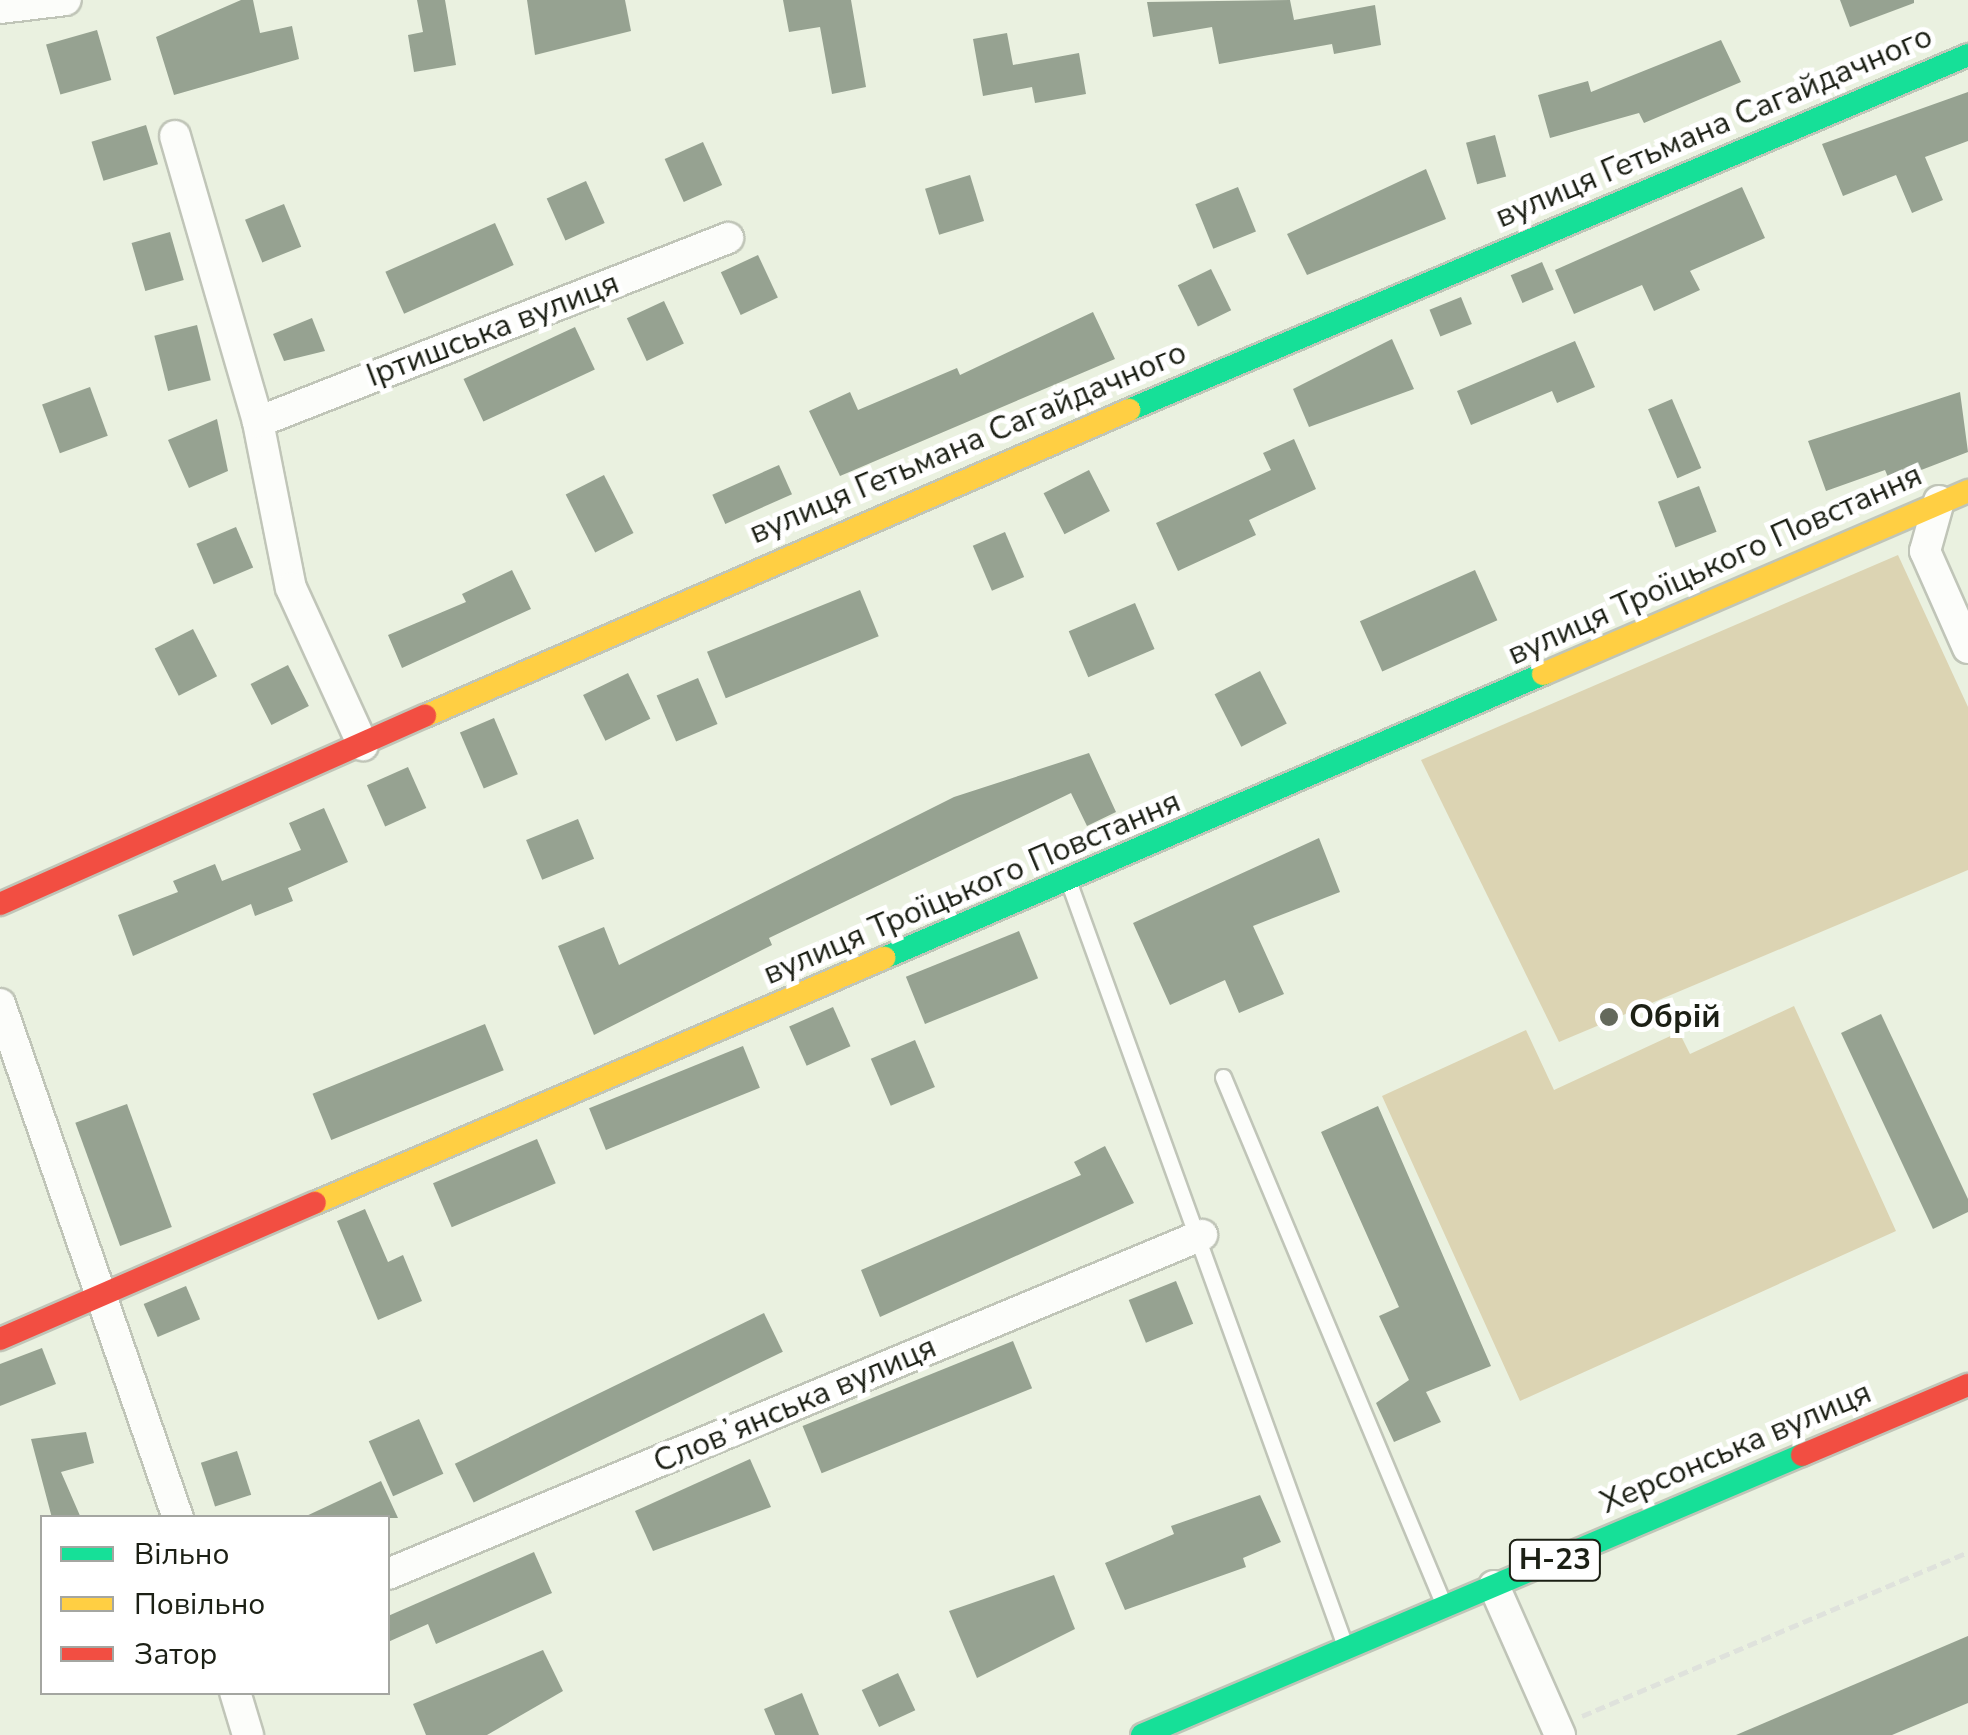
<!DOCTYPE html>
<meta charset="utf-8">
<style>
body{margin:0}
#map{position:relative;width:1968px;height:1735px;overflow:hidden;background:#eaf1e0;font-family:"Nunito Sans",sans-serif}
div>[style]{position:absolute}
[style*='--x']{left:calc(var(--x)*1px);top:calc(var(--y)*1px);width:calc(var(--w)*1px);rotate:calc(var(--a)*1deg)}
.green>*{inset:0;background:#dcd4b3}
.building>*{inset:0;background:#96a291;transform-origin:0 0}
.path>*{height:5px;margin-top:-2.5px;transform-origin:0;background:repeating-linear-gradient(90deg,#dfe2dc 0 10px,transparent 0 15px)}
.roads{filter:drop-shadow(2px 0 #c0c5b8) drop-shadow(-2px 0 #c0c5b8) drop-shadow(0 2px #c0c5b8) drop-shadow(0 -2px #c0c5b8)}
.lane>*{height:15px;margin:-7.5px;padding:0 7.5px;transform-origin:7.5px;border-radius:7.5px;background:#fcfdfa}
.street>*{height:30px;margin:-15px;padding:0 15px;transform-origin:15px;border-radius:15px;background:#fcfdfa}
.fast>*{height:22px;margin:-11px;padding:0 11px;transform-origin:11px;border-radius:11px;background:#16e098}
.slow>*{height:22px;margin:-11px;padding:0 11px;transform-origin:11px;border-radius:11px;background:#ffcf43}
.jam>*{height:22px;margin:-11px;padding:0 11px;transform-origin:11px;border-radius:11px;background:#f24e42}
.dots>*{width:28px;height:28px;translate:-50% -50%;box-sizing:border-box;border:5px solid #fff;border-radius:50%}
span{translate:-50% -50%;white-space:nowrap;text-align:center;line-height:1.15;-webkit-text-stroke:10px #fff;paint-order:stroke}
.shield-label span{padding:2px 8px;background:#fff;border:2px solid;border-radius:8px;-webkit-text-stroke-width:0}
.shield-label{font-size:30px;color:#1c2015;font-weight:700}
.street-label{font-size:32px;color:#1c2015}
.poi-label{font-size:32px;color:#1c2015;font-weight:700}
.left{translate:0 -50%;text-align:left}
.legend{position:absolute;left:40px;top:1515px;width:350px;height:180px;box-sizing:border-box;background:#fff;border:2px solid #a4a6a1;margin:0;padding:12px 18px;list-style:none;font-size:30px;color:#1c2015}
.legend li{display:flex;align-items:center;gap:20px;height:50px}
.legend b{width:50px;border:2px solid #a4a6a1}
</style>
<div id="map">
<div class="green">
<i style="clip-path:polygon(1898px 555px,1968px 707px,1968px 870px,1559px 1042px,1421px 760px)"></i>
<i style="clip-path:polygon(1794px 1006px,1896px 1231px,1520px 1401px,1382px 1096px,1526px 1030px,1554px 1090px,1679px 1032px,1690px 1054px)"></i>
</div>
<div class="building">
<i style="clip-path:polygon(241px 0,253px 0,260px 33px,292px 26px,299px 59px,174px 95px,156px 37px)"></i>
<i style="clip-path:polygon(417px 0,445px 0,456px 65px,414px 72px,408px 35px,423px 32px)"></i>
<i style="clip-path:polygon(527px 0,625px 0,631px 31px,535px 55px)"></i>
<i style="clip-path:polygon(783px 0,851px 0,866px 87px,832px 94px,820px 27px,789px 32px)"></i>
<i style="clip-path:polygon(1290px 0,1294px 20px,1375px 5px,1381px 45px,1334px 54px,1332px 44px,1219px 64px,1212px 27px,1153px 37px,1147px 2px)"></i>
<i style="clip-path:polygon(1840px 0,1914px 0,1914px 3px,1850px 27px)"></i>
<i style="left:97px;top:30px;width:52px;height:53px;rotate:74deg"></i>
<i style="clip-path:polygon(1007px 33px,1013px 65px,1079px 53px,1086px 94px,1035px 103px,1032px 87px,983px 96px,973px 39px)"></i>
<i style="clip-path:polygon(1721px 40px,1741px 82px,1644px 123px,1639px 113px,1550px 138px,1538px 95px,1588px 81px,1591px 92px)"></i>
<i style="clip-path:polygon(1968px 92px,1968px 141px,1925px 157px,1943px 200px,1912px 213px,1896px 175px,1843px 196px,1822px 144px)"></i>
<i style="left:146px;top:125px;width:41px;height:57px;rotate:73deg"></i>
<i style="left:1495px;top:135px;width:43px;height:30px;rotate:75deg"></i>
<i style="left:703px;top:142px;width:47px;height:42px;rotate:66deg"></i>
<i style="clip-path:polygon(1426px 169px,1446px 219px,1307px 275px,1287px 234px)"></i>
<i style="left:970px;top:175px;width:48px;height:47px;rotate:73deg"></i>
<i style="left:586px;top:181px;width:46px;height:43px;rotate:66deg"></i>
<i style="left:1238px;top:187px;width:48px;height:46px;rotate:68deg"></i>
<i style="clip-path:polygon(1742px 187px,1765px 238px,1690px 271px,1700px 290px,1654px 311px,1642px 285px,1574px 314px,1555px 270px)"></i>
<i style="left:284px;top:204px;width:46px;height:42px;rotate:68deg"></i>
<i style="left:495px;top:223px;width:46px;height:120px;rotate:66deg"></i>
<i style="left:170px;top:232px;width:50px;height:40px;rotate:74deg"></i>
<i style="left:758px;top:255px;width:47px;height:41px;rotate:65deg"></i>
<i style="left:1542px;top:262px;width:30px;height:34px;rotate:67deg"></i>
<i style="left:1211px;top:269px;width:46px;height:37px;rotate:64deg"></i>
<i style="left:1461px;top:297px;width:29px;height:34px;rotate:68deg"></i>
<i style="left:664px;top:301px;width:47px;height:41px;rotate:65deg"></i>
<i style="clip-path:polygon(1093px 312px,1115px 359px,840px 476px,809px 411px,850px 392px,858px 410px,957px 368px,960px 375px)"></i>
<i style="clip-path:polygon(312px 318px,325px 351px,284px 361px,273px 334px)"></i>
<i style="left:197px;top:325px;width:57px;height:44px;rotate:76deg"></i>
<i style="left:575px;top:327px;width:47px;height:123px;rotate:65deg"></i>
<i style="clip-path:polygon(1392px 339px,1414px 389px,1309px 427px,1293px 389px)"></i>
<i style="clip-path:polygon(1575px 341px,1595px 387px,1557px 403px,1552px 391px,1471px 425px,1457px 391px)"></i>
<i style="left:90px;top:387px;width:52px;height:51px;rotate:70deg"></i>
<i style="clip-path:polygon(1960px 392px,1968px 452px,1890px 482px,1885px 470px,1826px 491px,1808px 441px)"></i>
<i style="left:1672px;top:399px;width:75px;height:26px;rotate:67deg"></i>
<i style="clip-path:polygon(217px 419px,228px 471px,189px 488px,168px 440px)"></i>
<i style="clip-path:polygon(1294px 439px,1316px 489px,1249px 520px,1256px 535px,1178px 571px,1156px 523px,1271px 470px,1263px 453px)"></i>
<i style="left:779px;top:465px;width:32px;height:73px;rotate:66deg"></i>
<i style="left:1089px;top:470px;width:46px;height:51px;rotate:63deg"></i>
<i style="left:604px;top:475px;width:65px;height:43px;rotate:63deg"></i>
<i style="left:1699px;top:486px;width:49px;height:44px;rotate:69deg"></i>
<i style="left:236px;top:527px;width:44px;height:43px;rotate:67deg"></i>
<i style="left:1005px;top:532px;width:49px;height:35px;rotate:67deg"></i>
<i style="clip-path:polygon(512px 570px,531px 609px,402px 668px,388px 635px,466px 602px,462px 594px)"></i>
<i style="left:1475px;top:570px;width:55px;height:126px;rotate:66deg"></i>
<i style="left:860px;top:590px;width:50px;height:165px;rotate:68deg"></i>
<i style="left:1135px;top:603px;width:50px;height:72px;rotate:67deg"></i>
<i style="left:193px;top:629px;width:53px;height:43px;rotate:63deg"></i>
<i style="left:288px;top:665px;width:46px;height:42px;rotate:63deg"></i>
<i style="left:1260px;top:671px;width:59px;height:51px;rotate:63deg"></i>
<i style="left:628px;top:673px;width:51px;height:50px;rotate:64deg"></i>
<i style="left:698px;top:678px;width:50px;height:45px;rotate:67deg"></i>
<i style="left:494px;top:718px;width:61px;height:37px;rotate:67deg"></i>
<i style="clip-path:polygon(1089px 753px,1116px 812px,1087px 826px,1071px 793px,769px 938px,772px 945px,594px 1035px,558px 946px,604px 927px,619px 965px,954px 797px)"></i>
<i style="left:408px;top:767px;width:45px;height:45px;rotate:66deg"></i>
<i style="clip-path:polygon(324px 808px,348px 862px,288px 888px,293px 901px,255px 916px,251px 904px,133px 956px,118px 915px,178px 892px,173px 881px,215px 864px,222px 881px,301px 850px,289px 823px)"></i>
<i style="left:578px;top:819px;width:43px;height:56px;rotate:68deg"></i>
<i style="clip-path:polygon(1319px 838px,1340px 892px,1253px 926px,1284px 994px,1239px 1013px,1225px 980px,1170px 1005px,1133px 923px)"></i>
<i style="left:1019px;top:931px;width:51px;height:122px;rotate:68deg"></i>
<i style="left:833px;top:1007px;width:43px;height:48px;rotate:66deg"></i>
<i style="clip-path:polygon(1881px 1014px,1968px 1199px,1968px 1212px,1933px 1229px,1841px 1033px)"></i>
<i style="left:485px;top:1024px;width:50px;height:186px;rotate:68deg"></i>
<i style="left:915px;top:1040px;width:51px;height:48px;rotate:67deg"></i>
<i style="left:743px;top:1046px;width:45px;height:166px;rotate:68deg"></i>
<i style="left:127px;top:1104px;width:131px;height:55px;rotate:70deg"></i>
<i style="clip-path:polygon(1378px 1106px,1491px 1366px,1426px 1392px,1441px 1422px,1394px 1442px,1376px 1403px,1409px 1380px,1379px 1316px,1399px 1307px,1321px 1132px)"></i>
<i style="left:537px;top:1139px;width:48px;height:113px;rotate:67deg"></i>
<i style="clip-path:polygon(1105px 1146px,1134px 1203px,880px 1317px,861px 1270px,1081px 1175px,1074px 1162px)"></i>
<i style="clip-path:polygon(365px 1209px,388px 1262px,403px 1255px,422px 1301px,378px 1320px,337px 1221px)"></i>
<i style="left:1176px;top:1281px;width:46px;height:51px;rotate:68deg"></i>
<i style="left:186px;top:1286px;width:36px;height:46px;rotate:67deg"></i>
<i style="left:764px;top:1313px;width:43px;height:344px;rotate:64deg"></i>
<i style="left:1013px;top:1341px;width:51px;height:227px;rotate:68deg"></i>
<i style="clip-path:polygon(42px 1348px,56px 1384px,0 1406px,0 1364px)"></i>
<i style="left:419px;top:1419px;width:60px;height:55px;rotate:66deg"></i>
<i style="clip-path:polygon(86px 1432px,94px 1463px,61px 1472px,81px 1518px,52px 1518px,31px 1439px)"></i>
<i style="left:237px;top:1451px;width:46px;height:38px;rotate:72deg"></i>
<i style="clip-path:polygon(750px 1459px,771px 1507px,653px 1551px,635px 1511px)"></i>
<i style="clip-path:polygon(381px 1481px,398px 1518px,302px 1518px)"></i>
<i style="clip-path:polygon(1260px 1495px,1281px 1542px,1243px 1558px,1246px 1567px,1125px 1610px,1105px 1563px,1174px 1534px,1171px 1526px)"></i>
<i style="clip-path:polygon(534px 1552px,552px 1593px,436px 1644px,428px 1624px,388px 1642px,388px 1616px)"></i>
<i style="clip-path:polygon(1054px 1575px,1075px 1629px,977px 1678px,949px 1611px)"></i>
<i style="clip-path:polygon(1968px 1636px,1968px 1703px,1892px 1735px,1736px 1735px)"></i>
<i style="clip-path:polygon(543px 1650px,563px 1691px,487px 1735px,426px 1735px,413px 1704px)"></i>
<i style="left:898px;top:1673px;width:41px;height:40px;rotate:65deg"></i>
<i style="clip-path:polygon(802px 1693px,819px 1735px,775px 1735px,764px 1709px)"></i>
</div>
<div class="path">
<i style="--x:1582;--y:1716;--w:419;--a:-23"></i>
</div>
<div class="roads">
<div class="lane">
<i style="--x:1069;--y:883;--w:811;--a:70.11"></i>
<i style="--x:1223;--y:1077;--w:570;--a:67.3"></i>
</div>
<div class="street">
<i style="--x:0;--y:8;--w:66;--a:-6.9"></i>
<i style="--x:175;--y:136;--w:298;--a:73.8"></i>
<i style="--x:258;--y:422;--w:169;--a:78.8"></i>
<i style="--x:291;--y:588;--w:173;--a:65.4"></i>
<i style="--x:258;--y:422;--w:505;--a:-21.38"></i>
<i style="--x:1939;--y:501;--w:52;--a:105.6"></i>
<i style="--x:1925;--y:551;--w:106;--a:66.1"></i>
<i style="--x:0;--y:1004;--w:544;--a:70.9"></i>
<i style="--x:388;--y:1574;--w:882;--a:-22.61"></i>
<i style="--x:1494;--y:1586;--w:163;--a:66.1"></i>
<i style="--x:235;--y:1692;--w:45;--a:73.2"></i>
</div>
<div class="fast">
<i style="--x:1129;--y:410;--w:911;--a:-22.93"></i>
<i style="--x:884;--y:958;--w:718;--a:-23.31"></i>
<i style="--x:1142;--y:1735;--w:717;--a:-22.99"></i>
</div>
<div class="slow">
<i style="--x:1543;--y:674;--w:463;--a:-23.3"></i>
<i style="--x:425;--y:716;--w:768;--a:-23.49"></i>
<i style="--x:315;--y:1203;--w:620;--a:-23.3"></i>
</div>
<div class="jam">
<i style="--x:0;--y:904;--w:465;--a:-23.9"></i>
<i style="--x:0;--y:1339;--w:343;--a:-23.4"></i>
<i style="--x:1802;--y:1455;--w:180;--a:-22.9"></i>
</div>
</div>
<div class="dots">
<i style="left:1609px;top:1017px;background:#64695c"></i>
</div>
<div class="shield-label">
<span style="left:1555px;top:1560px">Н-23</span>
</div>
<div class="street-label">
<span style="left:1714px;top:127px;rotate:-23deg">вулиця Гетьмана Сагайдачного</span>
<span style="left:493px;top:330px;rotate:-21deg">Іртишська вулиця</span>
<span style="left:968px;top:443px;rotate:-23deg">вулиця Гетьмана Сагайдачного</span>
<span style="left:1715px;top:565px;rotate:-24deg">вулиця Троїцького Повстання</span>
<span style="left:972px;top:888px;rotate:-23deg">вулиця Троїцького Повстання</span>
<span style="left:795px;top:1405px;rotate:-23deg">Словʼянська вулиця</span>
<span style="left:1736px;top:1448px;rotate:-23deg">Херсонська вулиця</span>
</div>
<div class="poi-label">
<span class="left" style="left:1629px;top:1017px">Обрій</span>
</div>
<ul class="legend">
<li><b style="height:12px;background:#16e098"></b>Вільно</li>
<li><b style="height:12px;background:#ffcf43"></b>Повільно</li>
<li><b style="height:12px;background:#f24e42"></b>Затор</li>
</ul>
</div>
